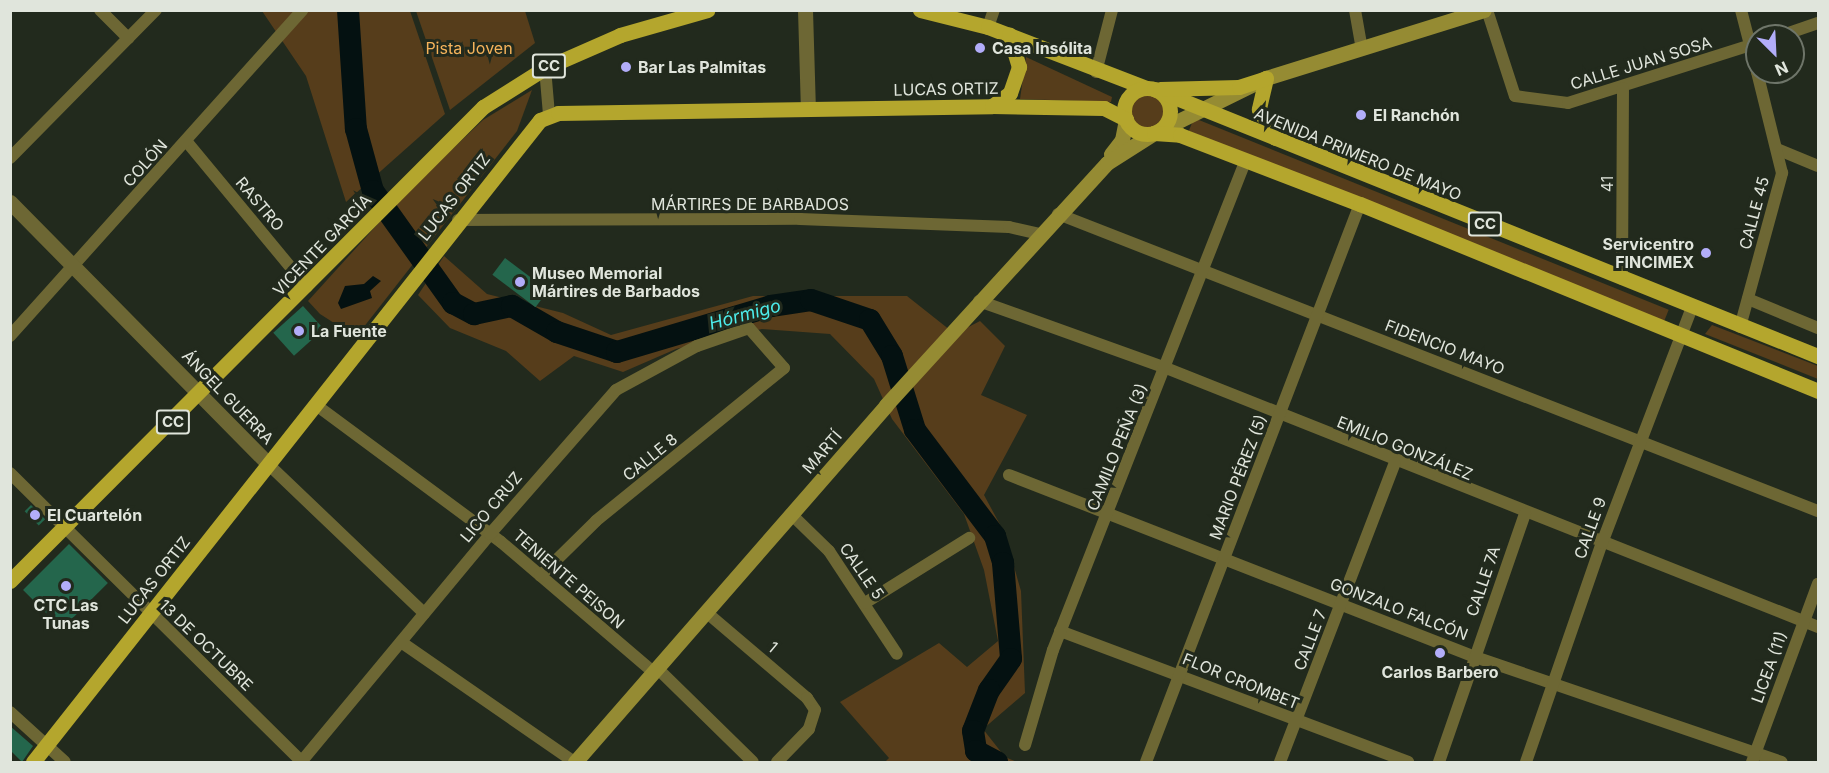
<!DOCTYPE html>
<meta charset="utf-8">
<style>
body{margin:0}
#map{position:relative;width:1829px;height:773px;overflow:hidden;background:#222a1d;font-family:Inter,sans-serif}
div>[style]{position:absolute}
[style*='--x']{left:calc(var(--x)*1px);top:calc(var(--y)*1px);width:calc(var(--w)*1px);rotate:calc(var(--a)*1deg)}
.green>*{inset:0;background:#563d1b;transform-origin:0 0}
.round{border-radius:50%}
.water>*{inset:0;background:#041111}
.river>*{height:22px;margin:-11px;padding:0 11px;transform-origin:11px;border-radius:11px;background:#041111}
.building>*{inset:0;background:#24664c;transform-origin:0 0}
.minor>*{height:12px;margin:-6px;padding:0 6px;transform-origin:6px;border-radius:6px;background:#6d6734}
.tertiary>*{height:15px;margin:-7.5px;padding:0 7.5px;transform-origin:7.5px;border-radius:7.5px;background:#6d6734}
.secondary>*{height:15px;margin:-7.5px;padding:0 7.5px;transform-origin:7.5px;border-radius:7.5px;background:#958b33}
.primary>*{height:15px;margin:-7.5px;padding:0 7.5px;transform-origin:7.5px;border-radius:7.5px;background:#b4a62d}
.primary>.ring{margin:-7.5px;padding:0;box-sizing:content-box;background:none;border:15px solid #b4a62d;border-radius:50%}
.dots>*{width:16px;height:16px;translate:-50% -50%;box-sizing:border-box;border:3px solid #222a1d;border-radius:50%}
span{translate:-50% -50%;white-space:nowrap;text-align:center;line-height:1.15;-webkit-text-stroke:6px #222a1d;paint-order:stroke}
.shield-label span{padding:2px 4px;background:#222a1d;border:2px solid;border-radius:4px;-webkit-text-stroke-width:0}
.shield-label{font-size:15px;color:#e0e5dc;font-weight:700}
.park-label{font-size:16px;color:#f5b35b}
.poi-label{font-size:16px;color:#e0e5dc;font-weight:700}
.left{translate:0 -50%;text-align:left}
.right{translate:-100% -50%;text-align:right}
.street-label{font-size:16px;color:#e0e5dc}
.water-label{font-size:18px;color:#4ceceb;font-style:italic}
.frame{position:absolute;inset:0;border:12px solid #e0e5dc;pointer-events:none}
.north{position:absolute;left:1745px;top:24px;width:60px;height:60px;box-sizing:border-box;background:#222a1d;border:2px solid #6e7569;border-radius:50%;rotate:156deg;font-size:16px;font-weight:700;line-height:24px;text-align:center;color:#e0e5dc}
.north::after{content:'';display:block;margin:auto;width:21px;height:27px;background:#b2adf9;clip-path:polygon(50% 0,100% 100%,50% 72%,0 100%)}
</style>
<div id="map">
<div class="green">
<i style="clip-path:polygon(262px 11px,410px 11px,445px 114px,346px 202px,306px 76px)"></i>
<i style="clip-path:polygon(416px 11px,525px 11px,535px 43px,450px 110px)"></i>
<i style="clip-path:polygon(1026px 57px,1112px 97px,1111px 102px,1020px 99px)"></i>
<i style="clip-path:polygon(532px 90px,517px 131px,356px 337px,320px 314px,308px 301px,405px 194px,483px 120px)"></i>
<i class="round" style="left:1129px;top:91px;width:38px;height:38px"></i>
<i style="left:1194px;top:118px;width:512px;height:14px;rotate:22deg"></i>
<i style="clip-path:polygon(444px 256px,487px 294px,563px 313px,611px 335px,753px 296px,907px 296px,955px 334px,980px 321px,1005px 346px,981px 395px,1027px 415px,984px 495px,1004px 532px,1021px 591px,1025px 693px,983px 729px,1005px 757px,1017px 762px,885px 762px,889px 758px,840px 702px,939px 643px,967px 667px,998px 641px,984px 570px,964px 514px,892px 419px,874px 379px,830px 334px,762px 329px,676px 349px,623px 372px,574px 356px,540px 381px,506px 351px,450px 328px,418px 295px)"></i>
<i style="clip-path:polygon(1712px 325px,1818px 366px,1818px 379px,1705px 334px)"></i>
</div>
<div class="water">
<i style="clip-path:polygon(373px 276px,381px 281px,370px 291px,372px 298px,341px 309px,338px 303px,345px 286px,364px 284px)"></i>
</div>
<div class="river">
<i style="--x:348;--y:10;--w:119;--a:86.2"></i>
<i style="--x:356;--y:129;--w:64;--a:74.7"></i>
<i style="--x:373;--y:191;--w:138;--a:54.5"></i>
<i style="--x:453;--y:303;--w:24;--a:28"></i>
<i style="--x:474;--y:314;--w:39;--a:-12"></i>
<i style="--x:512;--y:306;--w:52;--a:30"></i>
<i style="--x:557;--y:332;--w:63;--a:18.4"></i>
<i style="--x:617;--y:352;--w:161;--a:-16.6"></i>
<i style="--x:771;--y:306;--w:40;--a:-8.5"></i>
<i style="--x:811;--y:300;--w:62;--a:18.7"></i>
<i style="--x:870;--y:320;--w:42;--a:58.6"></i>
<i style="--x:892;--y:356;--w:77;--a:72.7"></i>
<i style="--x:915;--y:430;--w:133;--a:53"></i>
<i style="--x:995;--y:536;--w:28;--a:73"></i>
<i style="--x:1003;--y:563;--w:96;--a:85.2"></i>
<i style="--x:1011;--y:659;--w:38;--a:125"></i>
<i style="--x:989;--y:690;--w:44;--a:111.3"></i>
<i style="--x:973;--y:731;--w:20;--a:81"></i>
<i style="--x:976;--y:751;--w:24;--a:28"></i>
</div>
<div class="building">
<i style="left:505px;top:258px;width:54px;height:21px;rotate:37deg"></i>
<i style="left:303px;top:306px;width:31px;height:40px;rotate:48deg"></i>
<i style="left:31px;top:505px;width:20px;height:9px;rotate:45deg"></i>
<i style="left:69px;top:544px;width:55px;height:65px;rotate:45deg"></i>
<i style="clip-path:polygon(10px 726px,33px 746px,22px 762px,10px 750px)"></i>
</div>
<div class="minor">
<i style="--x:100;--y:10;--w:40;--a:45"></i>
<i style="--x:1355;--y:10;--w:39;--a:80"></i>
<i style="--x:1487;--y:10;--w:90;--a:72"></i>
<i style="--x:1515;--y:96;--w:53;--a:7.5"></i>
<i style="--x:1568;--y:103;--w:198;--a:-17.6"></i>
<i style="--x:1741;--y:10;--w:64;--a:75.5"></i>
<i style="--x:988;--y:27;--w:18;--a:-71"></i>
<i style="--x:1780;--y:36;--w:40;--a:-18.9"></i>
<i style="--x:545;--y:68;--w:47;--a:85.1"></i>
<i style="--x:1096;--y:72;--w:64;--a:-75.5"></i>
<i style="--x:187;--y:142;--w:188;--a:50.4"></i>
<i style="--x:1777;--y:149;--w:44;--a:22.5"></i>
<i style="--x:10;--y:158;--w:208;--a:-45.4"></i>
<i style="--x:1058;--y:214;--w:816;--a:21.35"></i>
<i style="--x:458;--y:220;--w:342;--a:-0.2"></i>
<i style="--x:800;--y:219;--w:209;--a:2.2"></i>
<i style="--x:1009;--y:227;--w:32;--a:13"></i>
<i style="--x:1622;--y:279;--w:191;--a:-89.7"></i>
<i style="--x:1748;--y:299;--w:76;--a:22.5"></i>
<i style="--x:979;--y:301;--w:199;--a:19.7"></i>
<i style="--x:1166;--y:368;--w:702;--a:21.66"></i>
<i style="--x:1740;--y:327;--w:160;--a:-74.7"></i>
<i style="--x:1782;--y:173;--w:104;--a:-103.9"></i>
<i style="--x:10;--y:336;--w:438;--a:-48.1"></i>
<i style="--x:316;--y:405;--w:230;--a:36.5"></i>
<i style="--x:501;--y:542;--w:200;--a:40.5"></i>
<i style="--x:268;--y:464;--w:216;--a:43.7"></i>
<i style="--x:10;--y:473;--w:411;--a:44.7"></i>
<i style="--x:1009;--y:475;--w:500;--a:21.33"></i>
<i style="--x:1475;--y:657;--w:324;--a:18.9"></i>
<i style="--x:791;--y:514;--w:53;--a:44.2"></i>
<i style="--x:829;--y:551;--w:123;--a:56.6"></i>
<i style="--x:865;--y:603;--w:123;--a:-32"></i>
<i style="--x:706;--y:612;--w:133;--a:40.4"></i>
<i style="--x:807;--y:698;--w:14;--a:56"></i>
<i style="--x:815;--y:710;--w:20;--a:108"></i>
<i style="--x:809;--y:729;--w:46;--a:134.1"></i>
<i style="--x:1060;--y:631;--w:372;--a:20.6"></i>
<i style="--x:401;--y:642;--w:211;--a:34.7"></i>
<i style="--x:657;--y:668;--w:134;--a:44.4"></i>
<i style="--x:10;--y:712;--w:74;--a:42.3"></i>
<i style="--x:1025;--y:745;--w:99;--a:-73.6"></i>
<i style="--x:1053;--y:650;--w:524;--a:-68.52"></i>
<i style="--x:301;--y:762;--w:296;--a:-50.3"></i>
<i style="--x:490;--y:534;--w:191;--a:-48.8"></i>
<i style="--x:616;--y:390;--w:92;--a:-28.5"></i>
<i style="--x:697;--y:346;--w:55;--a:-19.1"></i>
<i style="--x:749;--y:328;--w:53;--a:48.8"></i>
<i style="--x:784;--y:368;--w:242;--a:140.9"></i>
<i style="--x:596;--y:521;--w:78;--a:135.5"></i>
<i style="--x:1146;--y:762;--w:598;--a:-69.02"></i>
<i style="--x:1280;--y:762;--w:320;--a:-69"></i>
<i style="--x:1439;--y:762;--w:263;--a:-70.9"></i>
<i style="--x:1526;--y:762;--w:232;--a:-70.9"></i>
<i style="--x:1602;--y:543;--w:253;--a:-69.1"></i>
<i style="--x:1752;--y:762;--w:190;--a:-69.7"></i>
</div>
<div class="tertiary">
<i style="--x:805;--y:10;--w:99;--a:88.3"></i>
<i style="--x:10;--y:202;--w:368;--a:45.4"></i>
</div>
<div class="secondary">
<i style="--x:1111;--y:154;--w:18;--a:-52"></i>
<i style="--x:1122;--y:140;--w:21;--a:-79"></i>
<i style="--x:575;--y:762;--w:473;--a:-48.9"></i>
<i style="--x:886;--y:405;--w:328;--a:-47.6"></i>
<i style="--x:1107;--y:163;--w:56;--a:-32.6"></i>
<i style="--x:1154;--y:133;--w:125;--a:-26.2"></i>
<i style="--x:1266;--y:78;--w:228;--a:-17.3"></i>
</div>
<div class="primary">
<i style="--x:920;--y:10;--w:70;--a:14"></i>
<i style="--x:988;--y:27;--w:169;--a:21.1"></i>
<i style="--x:1266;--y:78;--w:32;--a:103"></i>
<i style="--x:1259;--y:109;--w:33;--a:61"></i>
<i class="ring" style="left:1124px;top:88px;width:31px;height:31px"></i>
<i style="--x:1154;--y:89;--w:716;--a:21.91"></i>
<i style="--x:1160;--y:89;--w:79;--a:-1.5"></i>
<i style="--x:1239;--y:87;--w:28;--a:-18"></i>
<i style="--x:992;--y:106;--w:22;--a:-36"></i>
<i style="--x:1010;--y:93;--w:28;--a:-71"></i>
<i style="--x:1019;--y:67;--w:34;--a:-107"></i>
<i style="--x:1154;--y:133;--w:26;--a:4"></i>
<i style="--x:1180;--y:135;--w:193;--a:21"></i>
<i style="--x:1360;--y:204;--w:495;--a:22.2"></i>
<i style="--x:10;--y:581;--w:670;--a:-45.06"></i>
<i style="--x:483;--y:107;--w:73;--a:-32.2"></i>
<i style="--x:545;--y:68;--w:82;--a:-23.7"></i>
<i style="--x:620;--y:35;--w:91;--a:-15.9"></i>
<i style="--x:33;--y:762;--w:818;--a:-51.7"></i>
<i style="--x:540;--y:120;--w:19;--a:-21"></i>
<i style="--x:558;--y:113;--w:434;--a:-0.9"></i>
<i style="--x:992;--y:106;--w:112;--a:1"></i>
<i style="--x:1104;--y:108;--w:25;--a:27"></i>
</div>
<div class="dots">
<i style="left:980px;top:48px;background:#b2adf9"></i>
<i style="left:626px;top:67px;background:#b2adf9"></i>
<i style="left:1361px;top:115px;background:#b2adf9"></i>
<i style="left:1706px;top:253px;background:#b2adf9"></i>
<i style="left:520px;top:282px;background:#b2adf9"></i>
<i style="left:299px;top:331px;background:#b2adf9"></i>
<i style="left:35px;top:515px;background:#b2adf9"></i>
<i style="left:66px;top:586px;background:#b2adf9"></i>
<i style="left:1440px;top:653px;background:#b2adf9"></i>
</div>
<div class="shield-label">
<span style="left:549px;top:66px">CC</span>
<span style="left:1485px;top:224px">CC</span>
<span style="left:173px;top:422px">CC</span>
</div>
<div class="park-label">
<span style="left:469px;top:48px">Pista Joven</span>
</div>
<div class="poi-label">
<span class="left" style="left:992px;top:48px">Casa Insólita</span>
<span class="left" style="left:638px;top:67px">Bar Las Palmitas</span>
<span class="left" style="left:1373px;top:115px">El Ranchón</span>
<span class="right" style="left:1694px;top:253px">Servicentro<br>FINCIMEX</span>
<span class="left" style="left:532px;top:282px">Museo Memorial<br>Mártires de Barbados</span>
<span class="left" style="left:311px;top:331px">La Fuente</span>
<span class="left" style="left:47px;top:515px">El Cuartelón</span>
<span style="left:66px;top:614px">CTC Las<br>Tunas</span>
<span style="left:1440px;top:672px">Carlos Barbero</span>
</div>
<div class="street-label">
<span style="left:1641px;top:63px;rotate:-17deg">CALLE JUAN SOSA</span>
<span style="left:946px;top:89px;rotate:-1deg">LUCAS ORTIZ</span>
<span style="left:1358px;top:154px;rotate:22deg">AVENIDA PRIMERO DE MAYO</span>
<span style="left:145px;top:163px;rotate:-48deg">COLÓN</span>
<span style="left:1607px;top:184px;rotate:-90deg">41</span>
<span style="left:454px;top:197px;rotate:-52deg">LUCAS ORTIZ</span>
<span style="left:260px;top:204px;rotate:50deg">RASTRO</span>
<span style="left:750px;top:204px">MÁRTIRES DE BARBADOS</span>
<span style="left:1754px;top:213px;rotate:-75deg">CALLE 45</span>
<span style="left:322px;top:245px;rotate:-46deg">VICENTE GARCÍA</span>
<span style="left:1445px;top:347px;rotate:21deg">FIDENCIO MAYO</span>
<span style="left:228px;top:397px;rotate:46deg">ÁNGEL GUERRA</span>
<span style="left:1117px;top:447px;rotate:-68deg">CAMILO PEÑA (3)</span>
<span style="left:1405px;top:448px;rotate:22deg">EMILIO GONZÁLEZ</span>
<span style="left:822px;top:452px;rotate:-49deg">MARTÍ</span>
<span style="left:650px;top:457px;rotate:-39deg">CALLE 8</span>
<span style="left:1238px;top:477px;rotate:-69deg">MARIO PÉREZ (5)</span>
<span style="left:491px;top:507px;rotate:-50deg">LICO CRUZ</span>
<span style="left:1590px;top:528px;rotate:-70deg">CALLE 9</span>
<span style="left:862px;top:571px;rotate:55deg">CALLE 5</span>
<span style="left:569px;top:579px;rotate:41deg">TENIENTE PEISON</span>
<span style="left:154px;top:580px;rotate:-52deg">LUCAS ORTIZ</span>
<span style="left:1483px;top:581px;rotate:-71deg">CALLE 7A</span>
<span style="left:1399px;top:609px;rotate:21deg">GONZALO FALCÓN</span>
<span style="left:1310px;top:640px;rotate:-69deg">CALLE 7</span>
<span style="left:206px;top:645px;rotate:44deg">13 DE OCTUBRE</span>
<span style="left:773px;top:647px;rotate:40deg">1</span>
<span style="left:1769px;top:667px;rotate:-70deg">LICEA (11)</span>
<span style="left:1241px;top:681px;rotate:22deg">FLOR CROMBET</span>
</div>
<div class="water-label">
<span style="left:745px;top:315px;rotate:-15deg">Hórmigo</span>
</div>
<div class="frame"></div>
<div class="north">N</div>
</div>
